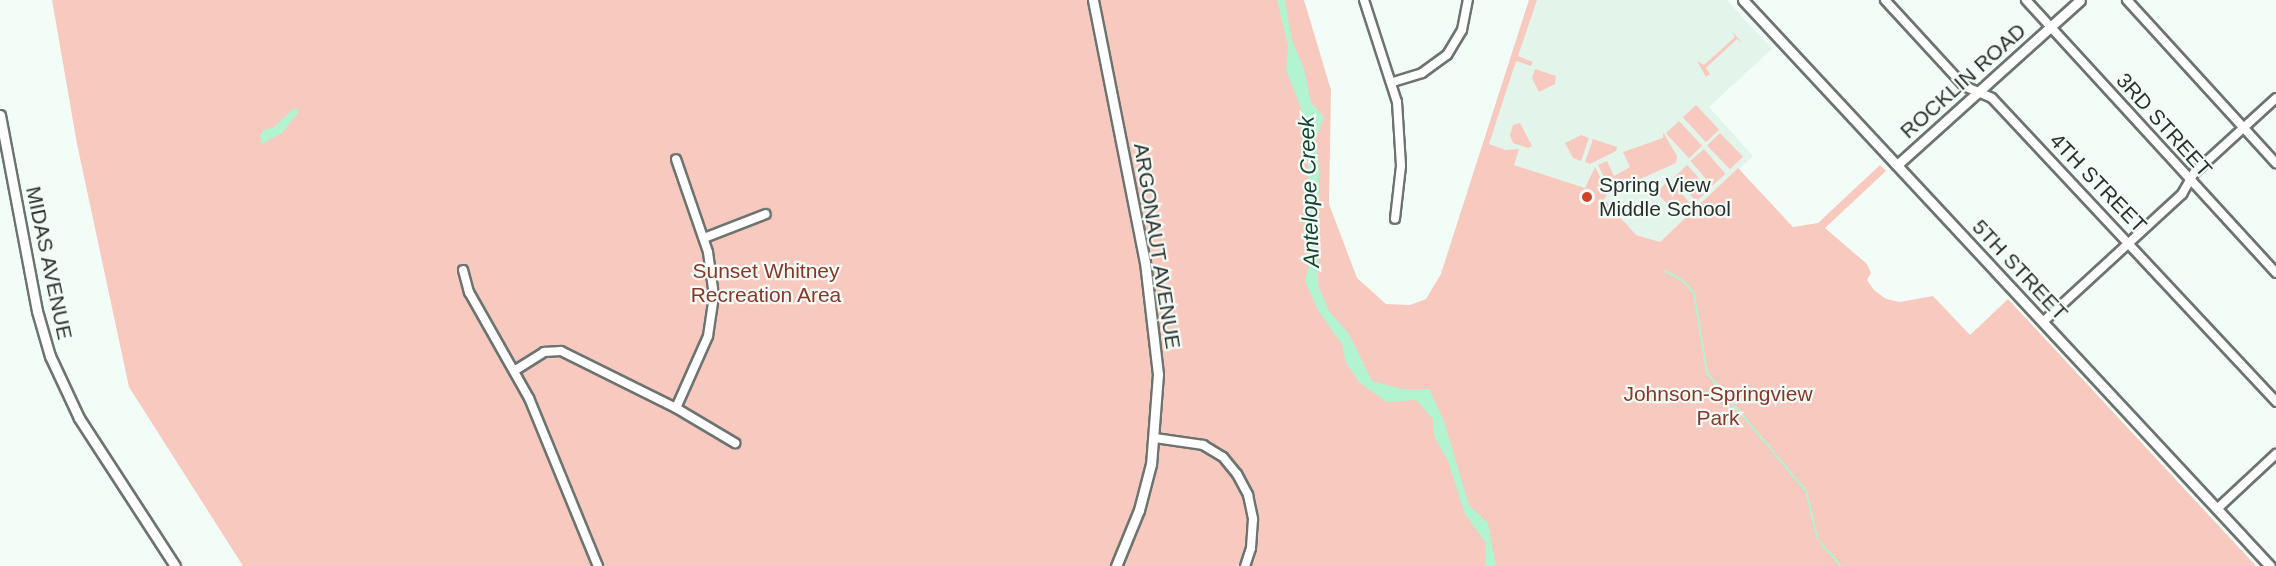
<!DOCTYPE html>
<style>
body{margin:0}
#map{position:relative;width:2276px;height:566px;overflow:hidden;background:#f3fdf7;font-family:Helvetica,sans-serif}
div>[style]{position:absolute}
[style*='--x']{left:calc(var(--x)*1px);top:calc(var(--y)*1px);width:calc(var(--w)*1px);rotate:calc(var(--a)*1deg)}
.built>*{inset:0;background:#e3f5ea}
.green>*{inset:0;background:#f8c9bf;transform-origin:0 0}
.water>*{inset:0;background:#b1f4cf}
.stream>*{height:2px;margin:-1px;padding:0 1px;transform-origin:1px;border-radius:1px;background:#b1f4cf}
.roads{filter:drop-shadow(2px 0 #6c746f) drop-shadow(-2px 0 #6c746f) drop-shadow(0 2px #6c746f) drop-shadow(0 -2px #6c746f)}
.minor>*{height:8px;margin:-4px;padding:0 4px;transform-origin:4px;border-radius:4px;background:#fff}
.tertiary>*{height:9px;margin:-4.5px;padding:0 4.5px;transform-origin:4.5px;border-radius:4.5px;background:#fff}
.dots>*{width:16px;height:16px;translate:-50% -50%;box-sizing:border-box;border:3px solid #f3fdf7;border-radius:50%}
span{translate:-50% -50%;white-space:nowrap;text-align:center;line-height:1.15;-webkit-text-stroke:4.5px #f3fdf7;paint-order:stroke}
.street-label{font-size:21px;color:#2c302d}
.poi-label{font-size:21px;color:#2c302d}
.left{translate:0 -50%;text-align:left}
.park-label{font-size:21px;color:#873727}
.water-label{font-size:22px;color:#11452e;font-style:italic}
</style>
<div id="map">
<div class="built">
<i style="clip-path:polygon(1529px 0,1727px 0,1772px 49px,1709px 107px,1753px 156px,1660px 242px,1420px 338px)"></i>
</div>
<div class="green">
<i style="clip-path:polygon(52px 0,1304px 0,1331px 90px,1329px 204px,1357px 278px,1386px 304px,1410px 305px,1426px 299px,1441px 274px,1529px 0,1537px 0,1518px 56px,1533px 62px,1531px 66px,1516px 61px,1489px 144px,1505px 150px,1519px 149px,1514px 165px,1585px 188px,1595px 167px,1608px 193px,1604px 199px,1636px 235px,1660px 242px,1738px 168px,1793px 227px,1818px 223px,1880px 165px,1886px 171px,1825px 228px,1867px 264px,1871px 273px,1867px 280px,1874px 290px,1886px 299px,1900px 302px,1933px 296px,1970px 335px,2008px 299px,2256px 566px,243px 566px,129px 387px,77px 144px)"></i>
<i style="clip-path:polygon(1731px 30px,1743px 44px,1737px 39px,1706px 68px,1710px 74px,1706px 77px,1697px 61px,1704px 65px,1735px 37px)"></i>
<i style="clip-path:polygon(1535px 69px,1556px 76px,1555px 84px,1539px 92px,1532px 78px)"></i>
<i style="left:1696px;top:105px;width:34px;height:18px;rotate:47deg"></i>
<i style="left:1679px;top:121px;width:34px;height:18px;rotate:47deg"></i>
<i style="clip-path:polygon(1520px 123px,1532px 146px,1528px 148px,1513px 143px,1510px 135px,1513px 125px)"></i>
<i style="clip-path:polygon(1663px 132px,1677px 156px,1676px 163px,1611px 192px,1598px 165px,1607px 161px,1614px 176px,1630px 167px,1623px 152px,1663px 138px)"></i>
<i style="left:1720px;top:133px;width:33px;height:18px;rotate:46deg"></i>
<i style="clip-path:polygon(1581px 135px,1589px 138px,1581px 161px,1573px 158px,1565px 143px)"></i>
<i style="clip-path:polygon(1593px 139px,1617px 147px,1616px 151px,1590px 164px,1585px 162px)"></i>
<i style="left:1704px;top:149px;width:33px;height:18px;rotate:49deg"></i>
<i style="left:1687px;top:165px;width:33px;height:18px;rotate:47deg"></i>
<i style="left:1670px;top:180px;width:33px;height:18px;rotate:49deg"></i>
</div>
<div class="water">
<i style="clip-path:polygon(1277px 0,1285px 0,1292px 40px,1304px 69px,1311px 103px,1324px 117px,1315px 140px,1319px 167px,1318px 285px,1329px 311px,1349px 334px,1372px 381px,1402px 389px,1429px 389px,1444px 421px,1469px 505px,1488px 523px,1496px 566px,1485px 566px,1486px 543px,1465px 514px,1448px 461px,1434px 436px,1433px 419px,1416px 400px,1387px 402px,1360px 383px,1346px 363px,1342px 344px,1319px 312px,1305px 281px,1310px 260px,1308px 147px,1301px 108px,1286px 70px,1288px 46px)"></i>
<i style="clip-path:polygon(293px 109px,297px 108px,298px 113px,282px 133px,262px 144px,260px 136px,265px 129px,273px 128px)"></i>
</div>
<div class="stream">
<i style="--x:1665;--y:271;--w:19;--a:28"></i>
<i style="--x:1682;--y:280;--w:18;--a:47"></i>
<i style="--x:1694;--y:293;--w:81;--a:80.8"></i>
<i style="--x:1707;--y:373;--w:154;--a:50"></i>
<i style="--x:1806;--y:491;--w:50;--a:76.2"></i>
<i style="--x:1821;--y:543;--w:30;--a:49"></i>
</div>
<div class="roads">
<div class="minor">
<i style="--x:1364;--y:0;--w:107;--a:72.1"></i>
<i style="--x:1397;--y:102;--w:64;--a:86.4"></i>
<i style="--x:1401;--y:166;--w:53;--a:96.5"></i>
<i style="--x:1885;--y:0;--w:117;--a:47.4"></i>
<i style="--x:1964;--y:86;--w:30;--a:23"></i>
<i style="--x:1992;--y:98;--w:416;--a:46.9"></i>
<i style="--x:2026;--y:0;--w:370;--a:47.5"></i>
<i style="--x:2127;--y:0;--w:221;--a:47.6"></i>
<i style="--x:1393;--y:82;--w:30;--a:-17"></i>
<i style="--x:1422;--y:73;--w:31;--a:-36"></i>
<i style="--x:1447;--y:55;--w:29;--a:-59"></i>
<i style="--x:1462;--y:30;--w:31;--a:-79"></i>
<i style="--x:704;--y:238;--w:66;--a:-21.2"></i>
<i style="--x:463;--y:270;--w:23;--a:75"></i>
<i style="--x:469;--y:292;--w:122;--a:60.5"></i>
<i style="--x:529;--y:398;--w:182;--a:67.7"></i>
<i style="--x:2044;--y:321;--w:188;--a:-42.6"></i>
<i style="--x:2182;--y:194;--w:24;--a:-60"></i>
<i style="--x:2194;--y:173;--w:111;--a:-42.4"></i>
<i style="--x:514;--y:371;--w:36;--a:-32"></i>
<i style="--x:544;--y:352;--w:17;--a:-3"></i>
<i style="--x:561;--y:351;--w:128;--a:26.4"></i>
<i style="--x:676;--y:408;--w:69;--a:30.7"></i>
<i style="--x:676;--y:408;--w:79;--a:-66"></i>
<i style="--x:708;--y:336;--w:40;--a:-81.5"></i>
<i style="--x:714;--y:296;--w:44;--a:-97.8"></i>
<i style="--x:708;--y:252;--w:98;--a:-109"></i>
<i style="--x:1155;--y:438;--w:49;--a:8.3"></i>
<i style="--x:1203;--y:445;--w:23;--a:31"></i>
<i style="--x:1223;--y:457;--w:22;--a:51"></i>
<i style="--x:1237;--y:474;--w:24;--a:62"></i>
<i style="--x:1248;--y:495;--w:25;--a:78"></i>
<i style="--x:1253;--y:519;--w:29;--a:94"></i>
<i style="--x:1251;--y:548;--w:19;--a:108"></i>
<i style="--x:2217;--y:509;--w:81;--a:-43"></i>
</div>
<div class="tertiary">
<i style="--x:1093;--y:0;--w:267;--a:78.8"></i>
<i style="--x:1145;--y:262;--w:113;--a:83.4"></i>
<i style="--x:1158;--y:374;--w:90;--a:94.4"></i>
<i style="--x:1151;--y:464;--w:48;--a:104.6"></i>
<i style="--x:1139;--y:510;--w:61;--a:112.3"></i>
<i style="--x:1743;--y:0;--w:773;--a:47.04"></i>
<i style="--x:0;--y:115;--w:199;--a:79.3"></i>
<i style="--x:37;--y:311;--w:47;--a:73.9"></i>
<i style="--x:50;--y:356;--w:68;--a:64.9"></i>
<i style="--x:79;--y:418;--w:176;--a:57"></i>
<i style="--x:1897;--y:165;--w:246;--a:-42"></i>
</div>
</div>
<div class="dots">
<i style="left:1587px;top:197px;background:#ce4329"></i>
</div>
<div class="street-label">
<span style="left:1963px;top:81px;rotate:-42deg">ROCKLIN ROAD</span>
<span style="left:2164px;top:125px;rotate:48deg">3RD STREET</span>
<span style="left:2098px;top:183px;rotate:46deg">4TH STREET</span>
<span style="left:1157px;top:246px;rotate:81deg">ARGONAUT AVENUE</span>
<span style="left:49px;top:263px;rotate:78deg">MIDAS AVENUE</span>
<span style="left:2020px;top:270px;rotate:47deg">5TH STREET</span>
</div>
<div class="poi-label">
<span class="left" style="left:1599px;top:197px">Spring View<br>Middle School</span>
</div>
<div class="park-label">
<span style="left:766px;top:283px">Sunset Whitney<br>Recreation Area</span>
<span style="left:1718px;top:406px">Johnson-Springview<br>Park</span>
</div>
<div class="water-label">
<span style="left:1309px;top:192px;rotate:-92deg">Antelope Creek</span>
</div>
</div>
